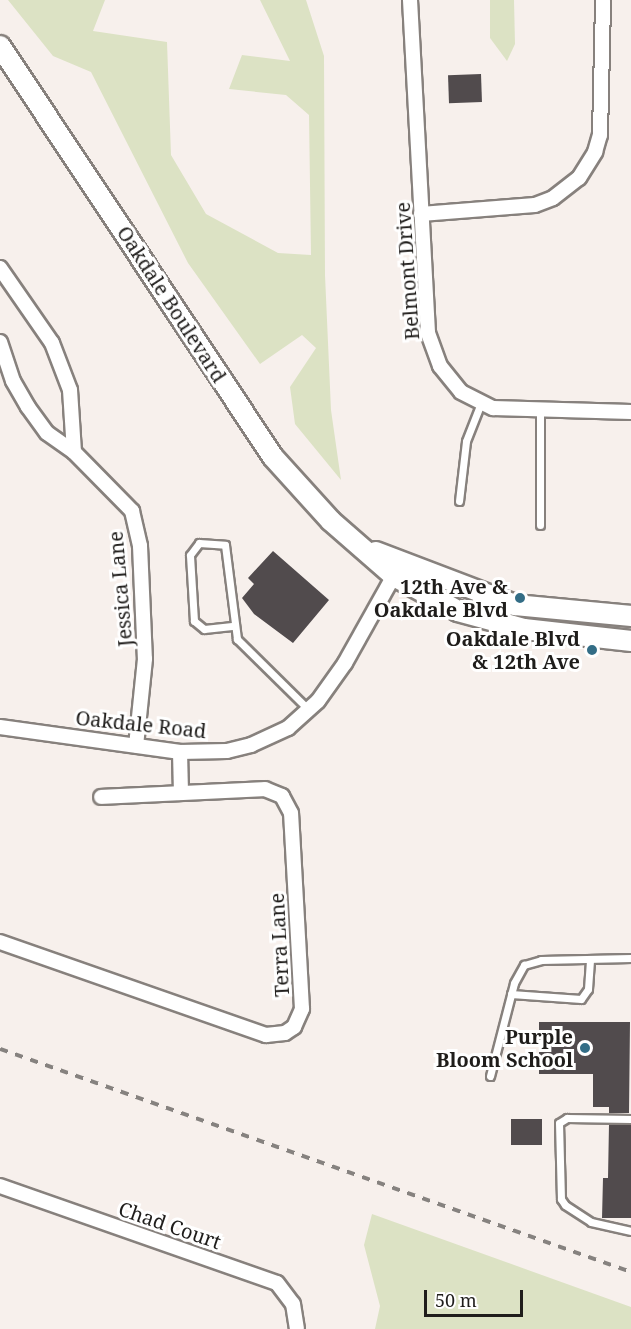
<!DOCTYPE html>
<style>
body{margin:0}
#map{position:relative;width:631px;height:1329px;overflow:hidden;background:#f7f0ec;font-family:"Noto Serif",serif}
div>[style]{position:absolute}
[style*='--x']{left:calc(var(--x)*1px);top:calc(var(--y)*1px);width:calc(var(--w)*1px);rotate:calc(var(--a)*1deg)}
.green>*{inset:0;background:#dce2c4}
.building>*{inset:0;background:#514b4d;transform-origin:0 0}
.roads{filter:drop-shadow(2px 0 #87817d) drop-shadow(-2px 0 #87817d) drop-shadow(0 2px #87817d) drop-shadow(0 -2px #87817d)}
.lane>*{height:7px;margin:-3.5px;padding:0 3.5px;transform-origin:3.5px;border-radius:3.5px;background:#fff}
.street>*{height:14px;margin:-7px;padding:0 7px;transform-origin:7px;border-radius:7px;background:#fff}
.secondary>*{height:20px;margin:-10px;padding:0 10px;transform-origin:10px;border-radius:10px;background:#fff}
.rail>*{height:4px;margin-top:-2px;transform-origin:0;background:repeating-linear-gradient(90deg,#86827f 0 8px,transparent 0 16px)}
.dots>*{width:16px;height:16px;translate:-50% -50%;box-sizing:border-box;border:3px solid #fff;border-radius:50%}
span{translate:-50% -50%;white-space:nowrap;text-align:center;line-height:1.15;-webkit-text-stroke:6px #fff;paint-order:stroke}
.street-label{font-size:20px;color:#1f1d1b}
.poi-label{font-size:20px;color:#1f1d1b;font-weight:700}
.right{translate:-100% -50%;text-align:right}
.scale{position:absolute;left:424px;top:1290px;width:99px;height:27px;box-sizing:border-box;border:3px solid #1f1d1b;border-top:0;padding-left:8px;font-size:18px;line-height:21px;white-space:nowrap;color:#1f1d1b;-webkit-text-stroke:4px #fff;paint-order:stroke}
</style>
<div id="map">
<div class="green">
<i style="clip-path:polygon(8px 0,105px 0,93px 31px,167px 42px,171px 155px,206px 214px,278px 253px,311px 255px,309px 115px,286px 95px,229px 89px,242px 55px,290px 61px,260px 0,306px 0,324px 56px,325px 275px,331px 410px,341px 480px,295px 424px,290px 387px,316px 348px,302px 335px,260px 364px,188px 263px,91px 72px,53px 56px)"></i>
<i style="clip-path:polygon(490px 0,514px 0,515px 44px,507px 61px,490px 38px)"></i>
<i style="clip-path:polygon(372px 1214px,631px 1307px,631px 1329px,375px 1329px,380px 1306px,364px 1245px)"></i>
</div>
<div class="building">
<i style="left:481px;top:74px;width:28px;height:33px;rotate:88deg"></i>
<i style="clip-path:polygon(273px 551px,329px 600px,293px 643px,254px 614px,242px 598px,254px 584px,248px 578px)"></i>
<i style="clip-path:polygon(539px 1022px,630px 1022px,629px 1113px,609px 1113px,609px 1107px,593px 1107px,593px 1074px,539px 1074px)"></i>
<i style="left:511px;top:1119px;width:31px;height:26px"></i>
<i style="clip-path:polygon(609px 1124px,631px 1125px,631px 1218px,602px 1218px,603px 1178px,608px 1178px)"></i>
</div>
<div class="roads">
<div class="lane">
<i style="--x:459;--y:501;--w:60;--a:-83.3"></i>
<i style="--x:466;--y:441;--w:41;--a:-68.5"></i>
<i style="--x:540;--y:525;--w:114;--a:-90"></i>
<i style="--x:232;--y:626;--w:28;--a:174"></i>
<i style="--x:204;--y:629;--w:13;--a:-141"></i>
<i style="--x:194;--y:621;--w:66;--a:-93.5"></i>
<i style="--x:190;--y:555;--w:15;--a:-53"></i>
<i style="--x:199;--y:543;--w:26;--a:4"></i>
<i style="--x:225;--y:545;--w:95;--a:82.7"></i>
<i style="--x:237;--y:639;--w:101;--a:44.6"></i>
<i style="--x:511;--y:994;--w:70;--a:4.1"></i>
<i style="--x:581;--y:999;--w:12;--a:-55"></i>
<i style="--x:588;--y:989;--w:29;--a:-86"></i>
<i style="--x:490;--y:1076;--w:96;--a:-75.5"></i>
<i style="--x:514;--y:983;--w:21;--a:-61"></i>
<i style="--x:524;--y:965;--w:18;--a:-16"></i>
<i style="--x:541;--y:960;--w:90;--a:-1.3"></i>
<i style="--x:631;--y:1119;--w:64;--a:-179.1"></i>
<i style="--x:567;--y:1118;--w:9;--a:148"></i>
<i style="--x:559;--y:1123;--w:76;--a:88.5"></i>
<i style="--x:561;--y:1199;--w:7;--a:56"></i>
<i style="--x:565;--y:1205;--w:31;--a:33"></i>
<i style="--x:591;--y:1222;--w:41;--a:12.7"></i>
</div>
<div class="street">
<i style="--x:410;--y:0;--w:333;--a:86.9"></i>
<i style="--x:428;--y:333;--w:35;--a:70"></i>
<i style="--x:440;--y:366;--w:33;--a:51"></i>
<i style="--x:461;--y:392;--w:36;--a:27"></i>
<i style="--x:493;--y:408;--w:138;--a:1.7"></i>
<i style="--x:421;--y:214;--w:114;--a:-4.5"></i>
<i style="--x:535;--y:205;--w:19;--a:-21"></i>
<i style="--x:553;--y:198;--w:33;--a:-38"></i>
<i style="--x:579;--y:178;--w:31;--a:-58"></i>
<i style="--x:595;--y:152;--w:18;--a:-74"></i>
<i style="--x:600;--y:135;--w:135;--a:-88.7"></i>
<i style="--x:0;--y:268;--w:91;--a:55.3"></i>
<i style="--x:52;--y:343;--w:50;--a:69"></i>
<i style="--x:70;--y:390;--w:62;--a:86.3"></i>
<i style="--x:74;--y:452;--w:83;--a:45.5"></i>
<i style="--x:132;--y:511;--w:36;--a:77"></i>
<i style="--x:140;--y:546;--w:113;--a:87.5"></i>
<i style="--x:145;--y:659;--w:87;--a:95.9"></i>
<i style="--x:0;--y:342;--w:41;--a:71.6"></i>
<i style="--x:13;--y:381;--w:30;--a:60"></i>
<i style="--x:28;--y:407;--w:32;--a:54"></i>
<i style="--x:47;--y:433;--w:33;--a:35"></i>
<i style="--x:0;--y:727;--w:182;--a:7.9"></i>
<i style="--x:180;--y:752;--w:47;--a:-1.2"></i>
<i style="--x:227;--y:751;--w:25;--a:-14"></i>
<i style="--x:251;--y:745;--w:41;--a:-24.7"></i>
<i style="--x:288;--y:728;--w:40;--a:-42"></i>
<i style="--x:318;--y:701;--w:47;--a:-54.6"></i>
<i style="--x:345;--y:663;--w:107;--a:-60.8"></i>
<i style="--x:180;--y:752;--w:41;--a:88.6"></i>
<i style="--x:0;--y:942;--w:282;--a:19.3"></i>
<i style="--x:266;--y:1035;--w:19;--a:-6"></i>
<i style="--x:285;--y:1033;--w:11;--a:-34"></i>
<i style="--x:294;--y:1027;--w:20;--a:-66"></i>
<i style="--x:302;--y:1009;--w:196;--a:-93.2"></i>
<i style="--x:291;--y:813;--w:19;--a:-118"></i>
<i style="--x:282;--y:796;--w:18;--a:-158"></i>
<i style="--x:265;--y:789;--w:164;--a:177.2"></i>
<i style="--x:0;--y:1186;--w:293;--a:19.3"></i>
<i style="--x:277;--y:1283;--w:26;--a:53"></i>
<i style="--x:293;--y:1304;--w:25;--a:81"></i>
</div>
<div class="secondary">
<i style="--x:0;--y:46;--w:493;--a:56.4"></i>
<i style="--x:273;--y:457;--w:86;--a:47.8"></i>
<i style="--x:331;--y:521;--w:84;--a:41.1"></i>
<i style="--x:394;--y:576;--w:73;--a:28.7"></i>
<i style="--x:458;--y:611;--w:68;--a:15.3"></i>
<i style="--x:524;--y:629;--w:108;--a:6.4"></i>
<i style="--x:376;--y:552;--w:149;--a:20.9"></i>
<i style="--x:515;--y:605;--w:117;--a:5.4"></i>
</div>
</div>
<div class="rail">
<i style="--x:0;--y:1049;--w:669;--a:19.46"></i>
</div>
<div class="dots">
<i style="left:520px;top:598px;background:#336d86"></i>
<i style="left:592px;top:650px;background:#336d86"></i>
<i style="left:585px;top:1048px;background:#336d86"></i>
</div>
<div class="street-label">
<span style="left:407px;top:271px;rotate:-94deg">Belmont Drive</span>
<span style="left:172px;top:304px;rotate:57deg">Oakdale Boulevard</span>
<span style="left:120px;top:589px;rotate:-95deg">Jessica Lane</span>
<span style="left:141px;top:724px;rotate:6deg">Oakdale Road</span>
<span style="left:279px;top:945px;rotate:-93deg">Terra Lane</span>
<span style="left:170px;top:1225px;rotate:19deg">Chad Court</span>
</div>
<div class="poi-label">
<span class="right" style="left:508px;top:598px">12th Ave &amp;<br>Oakdale Blvd</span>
<span class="right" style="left:580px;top:650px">Oakdale Blvd<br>&amp; 12th Ave</span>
<span class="right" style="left:573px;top:1048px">Purple<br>Bloom School</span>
</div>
<div class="scale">50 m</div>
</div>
